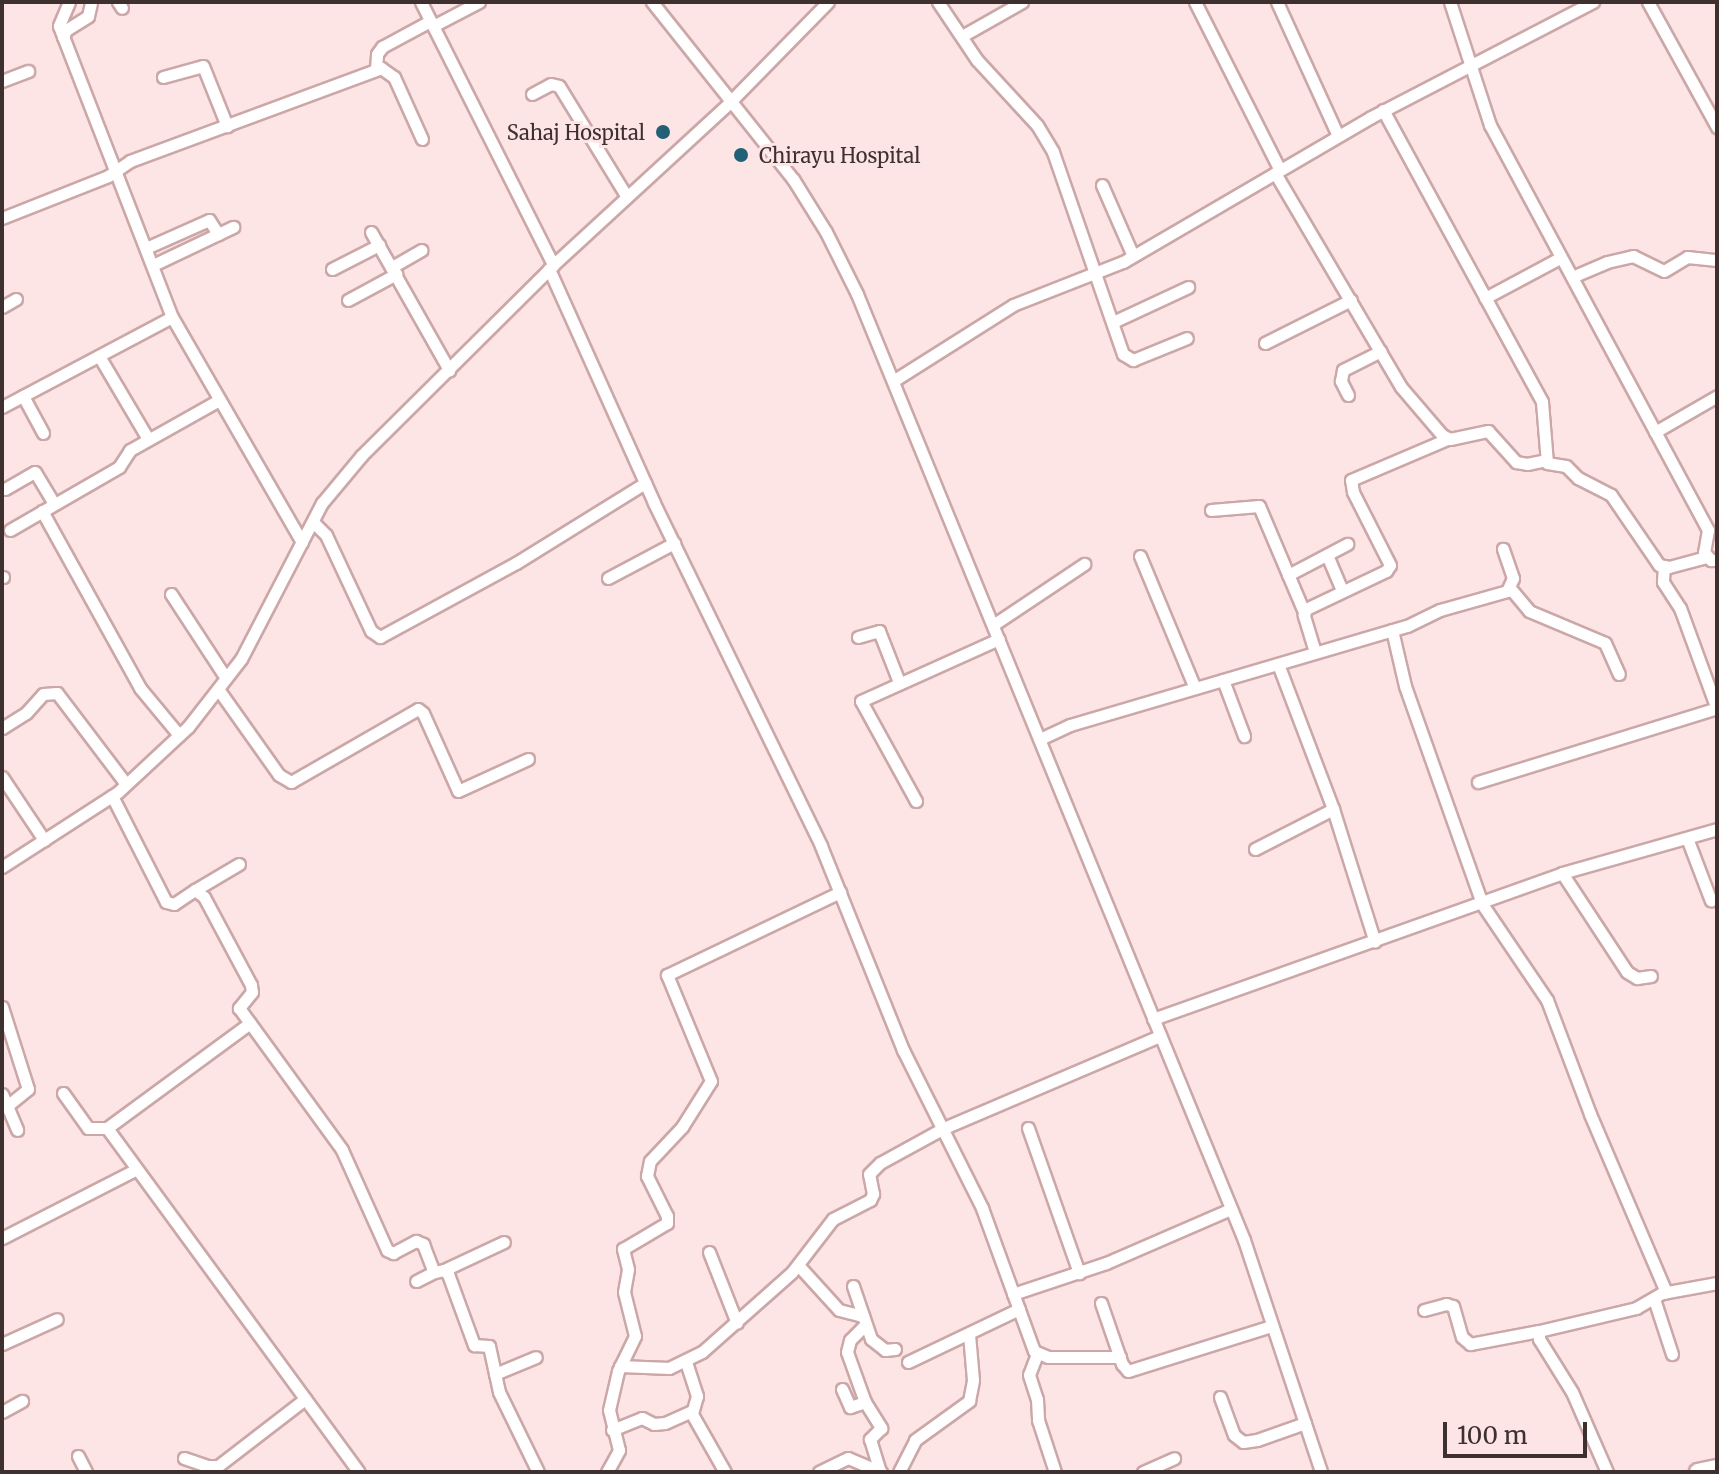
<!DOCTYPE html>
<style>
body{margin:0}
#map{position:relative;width:1719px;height:1474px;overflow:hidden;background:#fde5e6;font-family:Merriweather,serif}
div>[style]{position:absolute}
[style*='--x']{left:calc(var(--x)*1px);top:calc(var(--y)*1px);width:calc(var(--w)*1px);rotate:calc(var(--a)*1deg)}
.roads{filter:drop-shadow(2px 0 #cca7a8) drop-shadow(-2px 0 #cca7a8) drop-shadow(0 2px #cca7a8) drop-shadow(0 -2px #cca7a8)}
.minor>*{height:11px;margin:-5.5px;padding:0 5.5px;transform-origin:5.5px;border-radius:5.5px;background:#fff}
.highway>*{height:16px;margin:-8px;padding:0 8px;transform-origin:8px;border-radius:8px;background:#fff}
.dots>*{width:22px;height:22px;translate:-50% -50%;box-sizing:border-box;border:4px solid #fde5e6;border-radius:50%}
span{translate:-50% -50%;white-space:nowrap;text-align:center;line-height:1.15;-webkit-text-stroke:6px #fde5e6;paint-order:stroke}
.poi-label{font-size:20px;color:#3f3030}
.right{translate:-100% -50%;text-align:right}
.left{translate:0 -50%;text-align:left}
.frame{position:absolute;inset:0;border:4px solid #3f3030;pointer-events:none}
.scale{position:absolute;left:1443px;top:1422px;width:144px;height:36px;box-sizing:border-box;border:4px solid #3f3030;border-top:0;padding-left:10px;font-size:24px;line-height:28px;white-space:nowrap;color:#3f3030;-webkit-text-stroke:6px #fde5e6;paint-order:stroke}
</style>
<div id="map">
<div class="roads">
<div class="minor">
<i style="--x:69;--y:2;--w:26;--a:113"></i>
<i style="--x:59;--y:26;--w:312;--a:68.8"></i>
<i style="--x:172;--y:317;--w:260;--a:60"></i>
<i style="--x:118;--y:2;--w:7;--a:56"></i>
<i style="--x:421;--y:2;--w:294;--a:63.3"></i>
<i style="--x:652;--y:2;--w:226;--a:51.5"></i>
<i style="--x:793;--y:179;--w:62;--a:58.1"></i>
<i style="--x:826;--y:232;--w:69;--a:63.4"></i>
<i style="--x:857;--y:294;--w:1022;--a:67.75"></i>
<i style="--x:1244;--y:1240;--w:244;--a:71.6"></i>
<i style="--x:938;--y:2;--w:70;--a:56.1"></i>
<i style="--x:977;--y:60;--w:88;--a:47.3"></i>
<i style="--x:1037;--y:125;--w:31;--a:59"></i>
<i style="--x:1053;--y:152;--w:214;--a:70.9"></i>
<i style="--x:1123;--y:354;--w:12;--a:31"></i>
<i style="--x:1133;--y:360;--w:58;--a:-22.2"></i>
<i style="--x:1195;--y:2;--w:188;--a:63.2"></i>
<i style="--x:1277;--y:2;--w:147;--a:65.5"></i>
<i style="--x:1450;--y:2;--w:129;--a:72"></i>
<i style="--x:1490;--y:125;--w:460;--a:61.7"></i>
<i style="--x:1708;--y:530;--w:22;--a:100"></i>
<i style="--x:1704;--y:552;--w:11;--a:49"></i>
<i style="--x:1711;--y:560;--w:6;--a:0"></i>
<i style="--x:1648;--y:2;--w:143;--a:61.1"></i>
<i style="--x:433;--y:26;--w:52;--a:-27.6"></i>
<i style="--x:962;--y:36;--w:69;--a:-29.5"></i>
<i style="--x:63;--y:37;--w:8;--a:-67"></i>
<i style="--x:66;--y:30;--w:26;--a:-32"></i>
<i style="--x:88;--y:16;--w:13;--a:-77"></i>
<i style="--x:376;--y:69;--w:15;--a:-86"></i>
<i style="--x:377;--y:54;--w:9;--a:-54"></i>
<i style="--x:382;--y:47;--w:55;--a:-28.4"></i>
<i style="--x:163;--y:77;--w:41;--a:-15.4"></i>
<i style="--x:203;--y:66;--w:65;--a:68.2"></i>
<i style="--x:2;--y:81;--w:28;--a:-21"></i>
<i style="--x:532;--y:94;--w:21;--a:-28"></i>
<i style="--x:551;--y:84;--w:8;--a:14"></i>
<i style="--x:559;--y:86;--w:130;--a:58.5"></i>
<i style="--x:1383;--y:110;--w:332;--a:61.4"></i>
<i style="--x:1542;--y:402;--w:61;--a:85.3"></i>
<i style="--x:1547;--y:463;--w:19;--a:9"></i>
<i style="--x:1566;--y:466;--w:17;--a:45"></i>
<i style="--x:1578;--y:478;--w:37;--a:27"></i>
<i style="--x:1611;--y:495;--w:85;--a:55.6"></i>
<i style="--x:1659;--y:565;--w:10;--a:11"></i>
<i style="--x:1669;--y:567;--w:39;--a:-15"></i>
<i style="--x:1275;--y:173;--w:248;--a:59.5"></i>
<i style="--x:1401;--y:387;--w:63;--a:49.5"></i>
<i style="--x:1442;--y:435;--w:9;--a:27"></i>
<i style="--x:1450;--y:439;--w:39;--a:-12"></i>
<i style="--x:1488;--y:431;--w:42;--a:47.9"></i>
<i style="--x:1516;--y:462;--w:11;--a:10"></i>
<i style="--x:1527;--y:464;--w:19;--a:-12"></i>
<i style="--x:1102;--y:185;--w:77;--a:66.4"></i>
<i style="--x:2;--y:218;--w:114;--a:-21.6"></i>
<i style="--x:108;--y:176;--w:27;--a:-34"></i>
<i style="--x:130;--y:161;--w:268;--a:-20.3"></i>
<i style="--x:381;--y:68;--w:16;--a:35"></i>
<i style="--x:394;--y:77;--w:68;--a:65.7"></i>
<i style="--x:371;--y:232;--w:159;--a:60.5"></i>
<i style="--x:146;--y:248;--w:69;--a:-24"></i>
<i style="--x:209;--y:220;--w:17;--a:57"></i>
<i style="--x:153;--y:265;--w:89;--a:-25.4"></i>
<i style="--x:392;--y:267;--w:34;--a:-30"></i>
<i style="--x:332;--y:269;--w:53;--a:-27.1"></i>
<i style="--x:549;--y:269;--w:256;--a:65.8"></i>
<i style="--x:654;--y:503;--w:381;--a:64"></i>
<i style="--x:821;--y:846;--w:220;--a:68.1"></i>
<i style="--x:903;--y:1050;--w:177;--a:63.4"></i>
<i style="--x:982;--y:1208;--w:152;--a:70"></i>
<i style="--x:1034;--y:1351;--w:15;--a:23"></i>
<i style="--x:1048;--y:1357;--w:72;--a:0"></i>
<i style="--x:1572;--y:277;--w:38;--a:-23"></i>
<i style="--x:1607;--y:262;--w:27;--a:-13"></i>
<i style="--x:1633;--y:256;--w:34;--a:26"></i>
<i style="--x:1664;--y:271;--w:27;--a:-31"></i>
<i style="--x:1687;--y:257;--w:30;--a:6"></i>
<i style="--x:1485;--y:298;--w:85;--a:-28.1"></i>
<i style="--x:348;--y:300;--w:55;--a:-28.4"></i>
<i style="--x:2;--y:307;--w:16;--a:-30"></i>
<i style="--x:1113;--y:322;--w:83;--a:-25"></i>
<i style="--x:1265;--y:343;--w:96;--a:-26.6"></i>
<i style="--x:99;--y:356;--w:96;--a:59.4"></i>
<i style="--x:893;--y:381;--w:142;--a:-32.3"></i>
<i style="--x:1013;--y:305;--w:118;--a:-21.4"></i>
<i style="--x:1123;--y:262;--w:287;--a:-30.3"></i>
<i style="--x:1371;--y:117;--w:250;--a:-27.4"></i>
<i style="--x:1348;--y:395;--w:16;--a:-117"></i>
<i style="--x:1341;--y:381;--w:11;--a:-80"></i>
<i style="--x:1343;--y:370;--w:42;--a:-26.6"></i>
<i style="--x:23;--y:396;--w:42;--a:61.6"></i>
<i style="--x:2;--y:407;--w:192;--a:-27.9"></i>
<i style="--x:1655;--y:432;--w:72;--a:-30.1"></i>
<i style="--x:5;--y:489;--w:34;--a:-30"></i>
<i style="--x:35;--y:472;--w:37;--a:59"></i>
<i style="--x:1211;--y:510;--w:48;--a:-4.8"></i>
<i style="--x:1259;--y:506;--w:115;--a:67"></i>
<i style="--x:42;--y:511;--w:202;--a:61"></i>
<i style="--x:140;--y:688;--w:61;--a:50.3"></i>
<i style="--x:313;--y:522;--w:18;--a:45"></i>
<i style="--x:326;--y:535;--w:106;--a:64.9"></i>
<i style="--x:371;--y:631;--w:11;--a:34"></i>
<i style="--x:380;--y:637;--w:155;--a:-28.6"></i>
<i style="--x:516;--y:563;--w:152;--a:-31.8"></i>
<i style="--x:10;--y:530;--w:126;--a:-30"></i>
<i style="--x:119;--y:467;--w:20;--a:-57"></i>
<i style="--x:130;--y:450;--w:102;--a:-29.3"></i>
<i style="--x:1327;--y:555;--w:39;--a:67"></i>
<i style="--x:1140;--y:556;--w:143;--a:67.4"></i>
<i style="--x:1664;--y:566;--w:16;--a:94"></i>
<i style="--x:1663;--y:582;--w:31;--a:57"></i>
<i style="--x:1680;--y:608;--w:108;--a:69.9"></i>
<i style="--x:1288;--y:575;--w:67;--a:-27.7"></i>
<i style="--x:2;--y:577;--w:1;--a:0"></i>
<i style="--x:608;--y:578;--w:75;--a:-27.9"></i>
<i style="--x:1510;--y:588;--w:30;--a:50"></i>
<i style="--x:1529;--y:611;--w:82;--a:22.8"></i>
<i style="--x:1605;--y:643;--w:34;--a:66"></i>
<i style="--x:171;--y:594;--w:100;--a:56.8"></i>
<i style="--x:993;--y:625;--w:110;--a:-33.8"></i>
<i style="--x:1392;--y:630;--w:57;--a:76.9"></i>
<i style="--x:1405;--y:686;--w:231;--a:70.5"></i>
<i style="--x:1482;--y:904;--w:116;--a:55.9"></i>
<i style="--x:1547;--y:1000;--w:122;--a:69.3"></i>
<i style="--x:1590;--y:1114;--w:194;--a:66.9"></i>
<i style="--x:858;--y:637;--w:22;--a:-16"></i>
<i style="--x:879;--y:631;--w:55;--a:68.6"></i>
<i style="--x:1315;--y:652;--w:39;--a:-107"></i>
<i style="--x:1304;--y:615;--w:6;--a:-72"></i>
<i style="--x:1306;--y:609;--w:89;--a:-25.4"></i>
<i style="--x:1386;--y:571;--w:7;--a:-56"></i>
<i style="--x:1390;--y:565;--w:82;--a:-116.9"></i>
<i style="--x:1353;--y:492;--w:12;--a:-99"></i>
<i style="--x:1351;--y:480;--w:104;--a:-23.1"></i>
<i style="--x:1278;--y:664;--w:155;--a:69.2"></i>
<i style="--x:1333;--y:809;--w:139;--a:72.5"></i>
<i style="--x:1223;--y:680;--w:60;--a:69.4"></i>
<i style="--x:218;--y:689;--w:105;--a:54.7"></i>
<i style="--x:279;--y:775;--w:14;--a:30"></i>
<i style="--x:291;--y:782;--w:146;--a:-29.9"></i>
<i style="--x:418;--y:709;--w:6;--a:39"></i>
<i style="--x:423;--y:713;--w:85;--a:65.8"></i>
<i style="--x:458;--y:791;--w:77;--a:-24.6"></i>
<i style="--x:2;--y:728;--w:28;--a:-32"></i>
<i style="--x:26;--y:713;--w:25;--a:-48"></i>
<i style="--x:43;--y:694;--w:14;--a:-4"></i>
<i style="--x:57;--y:693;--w:114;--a:52.8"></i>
<i style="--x:1040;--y:739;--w:33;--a:-25"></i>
<i style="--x:1070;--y:725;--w:351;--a:-16.4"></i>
<i style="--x:1407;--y:626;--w:37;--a:-26"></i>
<i style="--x:1440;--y:610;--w:70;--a:-15.8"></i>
<i style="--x:1507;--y:591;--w:14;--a:-65"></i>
<i style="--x:1513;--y:578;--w:31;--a:-109"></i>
<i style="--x:2;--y:777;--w:76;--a:56.3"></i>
<i style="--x:1478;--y:782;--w:250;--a:-17.2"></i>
<i style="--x:112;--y:796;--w:119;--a:63"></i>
<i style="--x:166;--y:902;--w:8;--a:14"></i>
<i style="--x:174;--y:904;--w:25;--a:-34"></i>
<i style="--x:195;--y:890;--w:11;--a:38"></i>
<i style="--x:204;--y:897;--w:100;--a:61.9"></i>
<i style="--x:251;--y:985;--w:7;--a:82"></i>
<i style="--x:252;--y:992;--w:21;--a:129"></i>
<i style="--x:239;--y:1008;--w:175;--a:54"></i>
<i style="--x:342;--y:1150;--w:110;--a:65.8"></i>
<i style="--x:387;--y:1250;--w:7;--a:27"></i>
<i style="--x:393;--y:1253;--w:26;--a:-28"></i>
<i style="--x:416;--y:1241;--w:8;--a:23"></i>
<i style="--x:423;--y:1244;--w:30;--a:69"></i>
<i style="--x:434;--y:1272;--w:20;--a:153"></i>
<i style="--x:916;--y:801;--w:114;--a:-118.8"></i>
<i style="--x:861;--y:701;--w:151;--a:-24.2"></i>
<i style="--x:1687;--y:838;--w:67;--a:69.1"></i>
<i style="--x:1255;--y:849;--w:88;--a:-27.1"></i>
<i style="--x:2;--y:867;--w:138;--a:-32.9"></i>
<i style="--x:118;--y:792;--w:96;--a:-42.9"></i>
<i style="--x:188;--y:727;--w:86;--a:-52.1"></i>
<i style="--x:241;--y:659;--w:176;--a:-62.6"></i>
<i style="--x:322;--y:503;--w:62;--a:-50.2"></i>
<i style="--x:362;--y:455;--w:269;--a:-44.8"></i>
<i style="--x:553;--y:265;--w:239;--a:-42.6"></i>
<i style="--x:729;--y:103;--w:141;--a:-45.6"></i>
<i style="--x:1562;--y:873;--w:118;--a:56.7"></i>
<i style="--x:1627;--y:972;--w:12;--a:31"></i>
<i style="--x:1637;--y:978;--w:14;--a:-8"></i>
<i style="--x:195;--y:890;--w:51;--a:-30.6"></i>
<i style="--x:2;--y:1007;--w:86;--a:72.4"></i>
<i style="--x:28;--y:1089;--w:27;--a:141"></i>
<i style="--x:1153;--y:1019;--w:434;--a:-19.6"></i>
<i style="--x:1562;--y:873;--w:161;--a:-15.8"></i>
<i style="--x:250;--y:1023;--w:177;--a:143.7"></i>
<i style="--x:107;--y:1128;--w:426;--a:53.8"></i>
<i style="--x:63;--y:1093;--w:43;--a:54.5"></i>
<i style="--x:88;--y:1128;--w:19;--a:0"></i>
<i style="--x:2;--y:1094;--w:39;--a:67"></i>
<i style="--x:1028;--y:1128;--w:154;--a:70.6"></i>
<i style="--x:2;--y:1238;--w:149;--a:-27.1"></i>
<i style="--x:709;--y:1252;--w:76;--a:68.5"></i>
<i style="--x:798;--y:1265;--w:61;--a:47.7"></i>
<i style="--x:839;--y:1310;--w:25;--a:14"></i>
<i style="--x:444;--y:1270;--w:66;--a:-25"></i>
<i style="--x:434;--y:1272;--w:10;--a:-11"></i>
<i style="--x:444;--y:1270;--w:6;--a:45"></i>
<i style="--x:448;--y:1274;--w:76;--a:69.9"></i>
<i style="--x:474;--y:1345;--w:15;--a:4"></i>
<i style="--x:489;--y:1346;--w:47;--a:77.7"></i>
<i style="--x:499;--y:1392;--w:89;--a:64"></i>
<i style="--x:853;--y:1286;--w:56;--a:71.2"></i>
<i style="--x:871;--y:1339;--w:18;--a:38"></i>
<i style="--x:885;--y:1350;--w:10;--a:-6"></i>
<i style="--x:1013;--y:1294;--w:98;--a:-18.4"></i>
<i style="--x:1106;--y:1263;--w:136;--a:-23.4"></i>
<i style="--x:1654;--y:1299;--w:58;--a:71.9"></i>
<i style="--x:1101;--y:1303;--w:65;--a:71"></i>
<i style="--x:1122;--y:1364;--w:9;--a:49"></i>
<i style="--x:1128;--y:1371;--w:151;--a:-17.4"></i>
<i style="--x:1424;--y:1310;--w:23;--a:-15"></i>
<i style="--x:1446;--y:1304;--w:7;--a:16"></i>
<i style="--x:1453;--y:1306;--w:32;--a:74"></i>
<i style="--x:1462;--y:1337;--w:11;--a:41"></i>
<i style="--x:1470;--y:1344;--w:70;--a:-10.7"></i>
<i style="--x:865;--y:1325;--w:21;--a:135"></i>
<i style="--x:850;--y:1340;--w:12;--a:104"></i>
<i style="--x:847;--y:1352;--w:53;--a:70.2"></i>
<i style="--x:865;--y:1402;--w:31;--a:58"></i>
<i style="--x:881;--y:1428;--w:16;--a:135"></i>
<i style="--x:870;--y:1439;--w:34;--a:73"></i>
<i style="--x:2;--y:1344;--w:60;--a:-24.4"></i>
<i style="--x:1037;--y:1354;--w:22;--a:111"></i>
<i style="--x:1029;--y:1375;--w:25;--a:72"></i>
<i style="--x:1037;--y:1399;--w:21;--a:87"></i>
<i style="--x:1038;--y:1420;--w:55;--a:71.9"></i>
<i style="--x:686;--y:1362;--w:36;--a:72"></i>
<i style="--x:697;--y:1396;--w:19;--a:106"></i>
<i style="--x:692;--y:1414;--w:67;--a:60.4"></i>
<i style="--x:908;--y:1362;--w:123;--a:-25.5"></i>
<i style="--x:620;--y:1366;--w:49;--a:2.3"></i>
<i style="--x:669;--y:1368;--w:37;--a:-26"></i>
<i style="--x:702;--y:1352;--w:120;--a:-41.6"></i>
<i style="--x:792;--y:1272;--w:67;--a:-52.3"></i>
<i style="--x:833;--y:1219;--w:42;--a:-27.2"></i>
<i style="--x:870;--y:1200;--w:7;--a:-63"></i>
<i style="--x:873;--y:1194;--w:20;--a:-101"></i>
<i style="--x:869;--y:1174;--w:16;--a:-45"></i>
<i style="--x:880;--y:1163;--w:73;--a:-28.7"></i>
<i style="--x:944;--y:1128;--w:235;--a:-23.1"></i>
<i style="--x:495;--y:1374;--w:44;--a:-22.5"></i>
<i style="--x:842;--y:1389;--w:20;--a:66"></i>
<i style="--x:850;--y:1407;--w:16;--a:-18"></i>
<i style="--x:1220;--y:1397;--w:40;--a:69.8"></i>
<i style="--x:1234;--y:1435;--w:11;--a:38"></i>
<i style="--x:1243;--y:1442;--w:14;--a:-8"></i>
<i style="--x:1257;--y:1440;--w:51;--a:-19.5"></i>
<i style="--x:2;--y:1412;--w:23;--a:-29"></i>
<i style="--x:612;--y:1430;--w:32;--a:-22"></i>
<i style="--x:642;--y:1418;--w:13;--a:27"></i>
<i style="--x:654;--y:1424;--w:11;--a:-5"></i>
<i style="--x:665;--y:1423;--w:30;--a:-24"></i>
<i style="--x:78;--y:1456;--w:18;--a:63"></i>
<i style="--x:184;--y:1458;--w:24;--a:19"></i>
<i style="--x:207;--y:1466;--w:11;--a:0"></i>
<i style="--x:218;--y:1466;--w:110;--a:-37.6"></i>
<i style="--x:607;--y:1472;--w:25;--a:-61"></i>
<i style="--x:619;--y:1450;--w:41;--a:-104"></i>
<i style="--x:609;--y:1410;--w:40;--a:-77"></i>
<i style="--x:618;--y:1371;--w:39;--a:-64"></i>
<i style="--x:635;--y:1336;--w:45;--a:-104"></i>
<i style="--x:624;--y:1292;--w:23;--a:-80"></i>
<i style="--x:628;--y:1269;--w:21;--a:-104"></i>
<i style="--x:623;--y:1249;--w:51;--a:-30.6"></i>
<i style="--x:667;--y:1223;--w:7;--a:-90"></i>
<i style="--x:667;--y:1216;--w:45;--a:-116.6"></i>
<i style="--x:647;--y:1176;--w:15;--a:-79"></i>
<i style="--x:650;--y:1161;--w:47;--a:-46.7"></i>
<i style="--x:682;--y:1127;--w:54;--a:-57.8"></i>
<i style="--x:711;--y:1081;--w:115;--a:-112.5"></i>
<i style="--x:667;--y:975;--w:192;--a:-25.6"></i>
<i style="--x:819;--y:1472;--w:32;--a:-26"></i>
<i style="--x:848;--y:1458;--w:36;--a:23"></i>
<i style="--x:899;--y:1472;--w:36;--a:-63"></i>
<i style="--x:915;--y:1440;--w:67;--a:-35.8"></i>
<i style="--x:969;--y:1401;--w:21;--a:-79"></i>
<i style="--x:973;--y:1380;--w:46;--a:-95"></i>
<i style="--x:1143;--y:1472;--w:34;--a:-24"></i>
<i style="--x:1607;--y:1472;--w:87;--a:-113.6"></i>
<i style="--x:1572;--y:1392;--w:62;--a:-121.9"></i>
<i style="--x:1539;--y:1339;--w:8;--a:-90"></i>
<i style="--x:1539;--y:1331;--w:100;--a:-13.3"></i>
<i style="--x:1636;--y:1308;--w:30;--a:-30"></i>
<i style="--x:1662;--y:1293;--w:56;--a:-10.3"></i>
</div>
<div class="highway">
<i style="--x:1698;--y:1472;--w:19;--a:-12"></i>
</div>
</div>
<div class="dots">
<i style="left:663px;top:132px;background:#216076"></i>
<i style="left:741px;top:155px;background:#216076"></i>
</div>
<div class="poi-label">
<span class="right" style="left:645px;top:132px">Sahaj Hospital</span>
<span class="left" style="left:759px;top:155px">Chirayu Hospital</span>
</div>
<div class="frame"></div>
<div class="scale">100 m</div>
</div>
